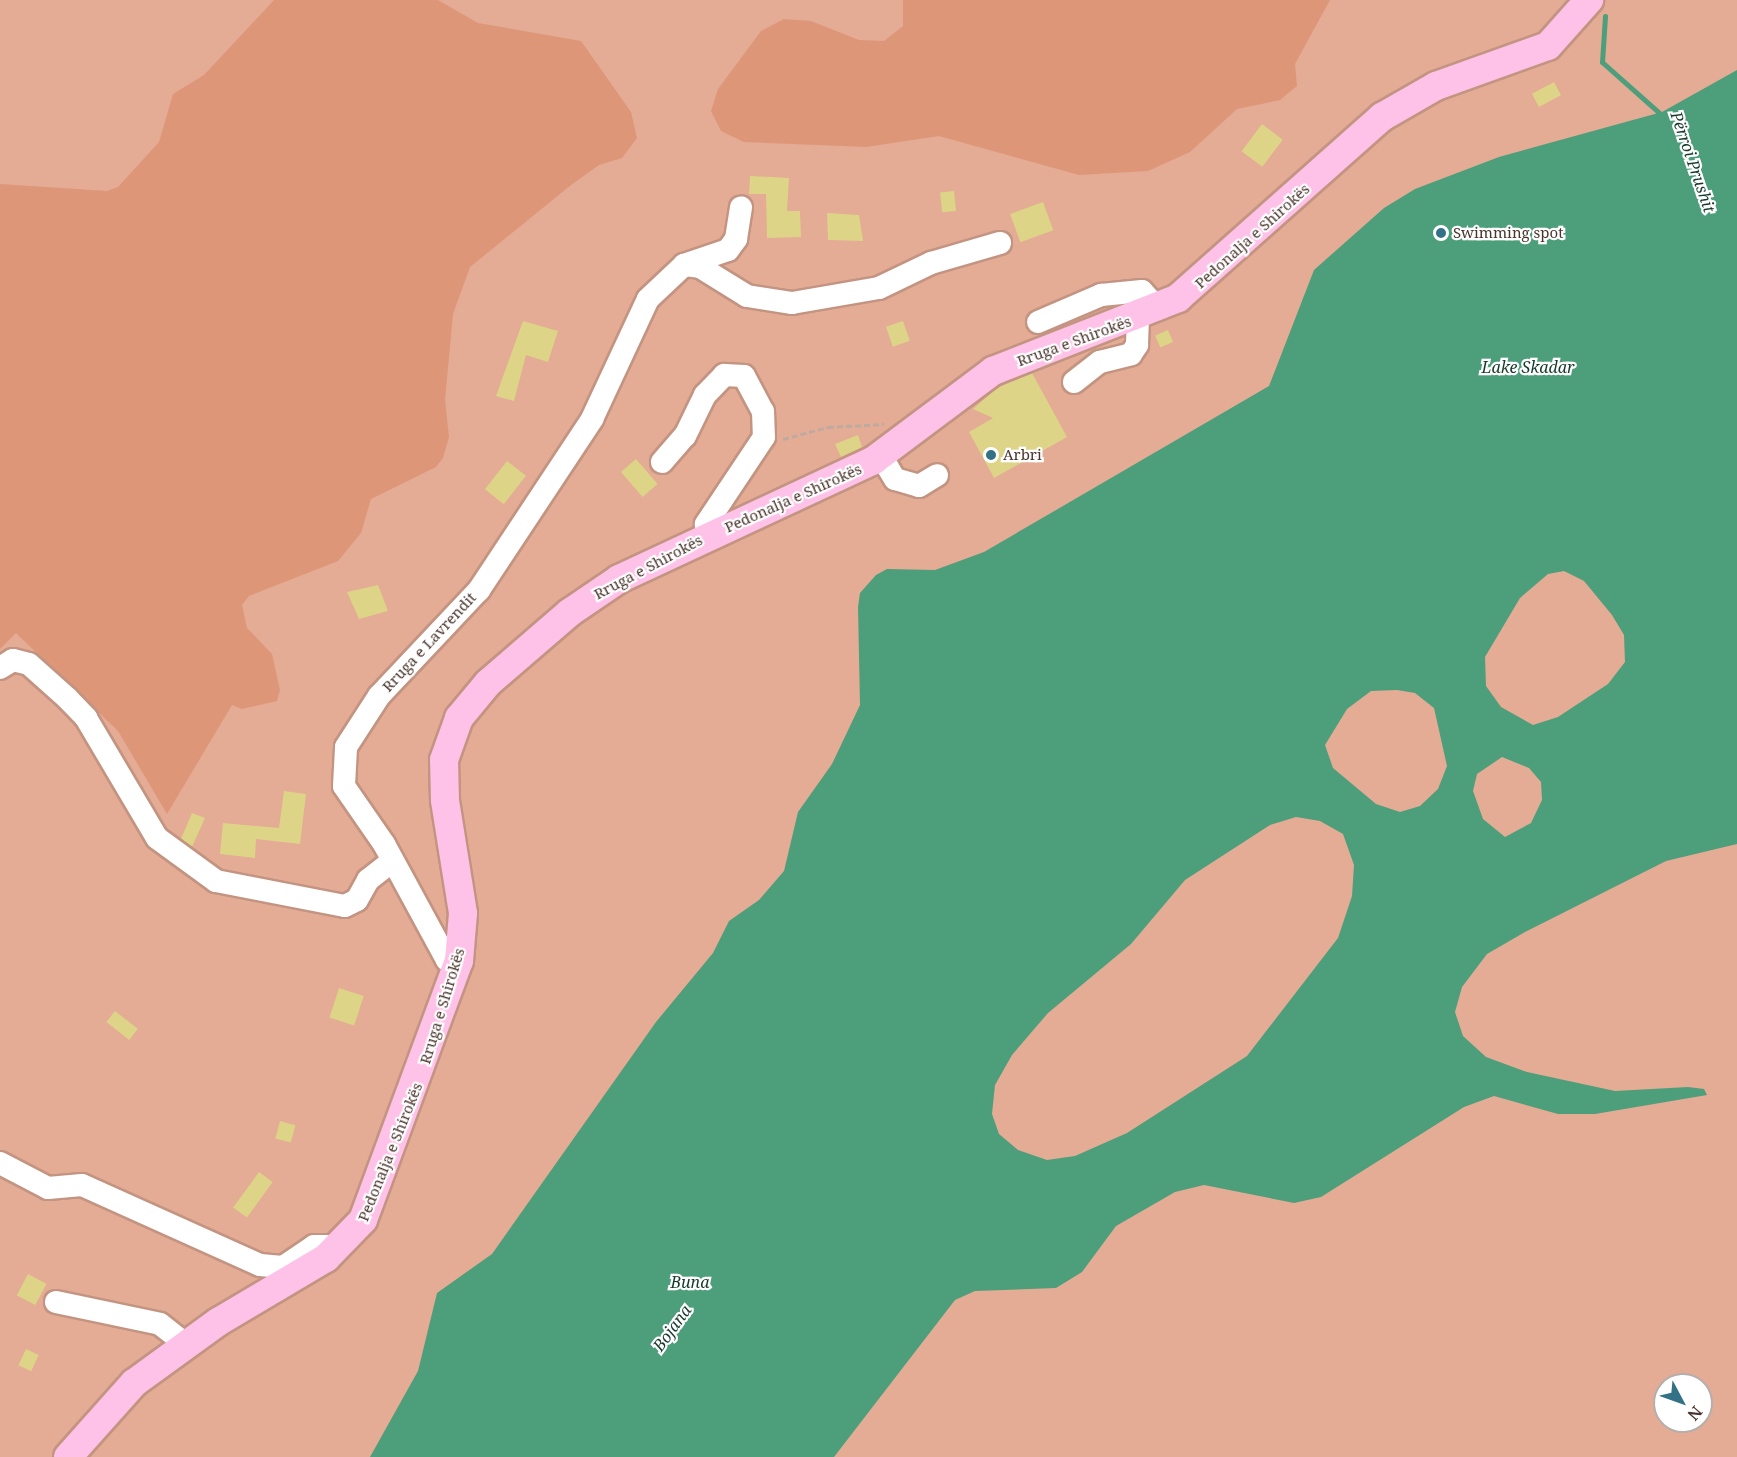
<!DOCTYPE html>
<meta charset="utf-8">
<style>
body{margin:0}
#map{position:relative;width:1737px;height:1457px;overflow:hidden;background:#f9e4dc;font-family:"Noto Serif",serif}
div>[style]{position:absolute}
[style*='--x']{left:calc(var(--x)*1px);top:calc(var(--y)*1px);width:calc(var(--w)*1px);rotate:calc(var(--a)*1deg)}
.green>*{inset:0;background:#e4ab95}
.forest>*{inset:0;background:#de9678}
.water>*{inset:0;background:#4d9e7b}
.stream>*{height:5px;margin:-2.5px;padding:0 2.5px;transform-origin:2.5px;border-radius:2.5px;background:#4d9e7b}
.building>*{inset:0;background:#ddd488;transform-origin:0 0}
.path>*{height:3px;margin-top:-1.5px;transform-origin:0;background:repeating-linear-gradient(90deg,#bfaaa2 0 6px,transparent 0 9px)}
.roads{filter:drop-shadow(2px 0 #c39481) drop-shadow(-2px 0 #c39481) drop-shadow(0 2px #c39481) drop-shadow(0 -2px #c39481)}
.minor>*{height:22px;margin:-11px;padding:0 11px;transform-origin:11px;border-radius:11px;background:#fff}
.major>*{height:28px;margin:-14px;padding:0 14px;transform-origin:14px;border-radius:14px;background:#fec1e7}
.dots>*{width:16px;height:16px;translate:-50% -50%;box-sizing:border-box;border:3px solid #fff;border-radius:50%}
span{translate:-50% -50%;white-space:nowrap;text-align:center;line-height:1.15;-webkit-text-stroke:4.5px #fff;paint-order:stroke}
.poi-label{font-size:15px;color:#49352d}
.left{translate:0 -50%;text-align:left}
.street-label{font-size:15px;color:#49352d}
.water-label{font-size:16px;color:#153a2a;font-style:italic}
.north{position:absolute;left:1653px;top:1373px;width:60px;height:60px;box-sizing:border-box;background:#fff;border:2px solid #b6aeab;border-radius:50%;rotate:131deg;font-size:16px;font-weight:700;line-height:24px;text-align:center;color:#49352d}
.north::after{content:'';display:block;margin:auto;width:21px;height:27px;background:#337186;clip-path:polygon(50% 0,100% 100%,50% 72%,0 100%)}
</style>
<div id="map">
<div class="green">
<i style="clip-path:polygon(evenodd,0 0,1737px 0,1737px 1457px,0 1457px,0 0,1665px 1385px,1701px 1385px,1701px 1421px,1665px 1421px,1665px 1385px)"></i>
</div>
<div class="forest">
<i style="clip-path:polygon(274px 0,438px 0,478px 23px,581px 41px,631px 112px,637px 138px,622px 158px,599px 165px,571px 185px,470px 267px,453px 314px,445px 400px,449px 437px,443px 458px,436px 467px,371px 499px,361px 533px,338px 561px,249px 596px,242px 605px,247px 628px,272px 654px,280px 690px,277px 701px,242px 709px,232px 705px,167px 814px,118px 731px,16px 633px,0 649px,0 184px,107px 191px,118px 187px,159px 142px,173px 94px,204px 75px)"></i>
<i style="clip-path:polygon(903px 0,1330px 0,1295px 64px,1297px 86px,1280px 100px,1237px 109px,1190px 152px,1148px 171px,1079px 175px,939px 136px,866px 147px,744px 142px,721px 131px,711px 111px,718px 89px,761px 31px,784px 19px,811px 21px,859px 40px,884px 41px,903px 26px)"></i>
</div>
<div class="water">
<i style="clip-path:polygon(evenodd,1737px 70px,1737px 844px,1666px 861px,1525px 932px,1487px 954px,1462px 987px,1455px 1012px,1463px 1036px,1486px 1057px,1527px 1072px,1615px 1091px,1688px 1087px,1704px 1089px,1707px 1095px,1595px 1114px,1558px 1114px,1494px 1096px,1464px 1107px,1321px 1197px,1294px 1203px,1204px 1185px,1175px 1192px,1116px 1226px,1082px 1272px,1056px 1288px,975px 1291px,955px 1300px,834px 1457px,370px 1457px,418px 1371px,437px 1293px,492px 1254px,656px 1022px,713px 953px,729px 921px,759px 900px,784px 871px,798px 812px,832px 764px,860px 705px,858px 607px,860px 593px,876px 575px,887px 569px,935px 570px,984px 552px,1269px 386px,1314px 270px,1384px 208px,1415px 189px,1499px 157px,1662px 112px,1737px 70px,1564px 571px,1584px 581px,1612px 615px,1624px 635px,1625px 662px,1608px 684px,1558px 717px,1533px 725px,1501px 707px,1486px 686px,1485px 657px,1520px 598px,1548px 574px,1564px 571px,1737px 70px,1397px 690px,1415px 693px,1434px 708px,1447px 766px,1438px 789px,1420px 806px,1400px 812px,1376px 804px,1333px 768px,1325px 745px,1347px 709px,1371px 691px,1397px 690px,1737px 70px,1502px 757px,1529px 768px,1541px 782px,1542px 800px,1531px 823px,1505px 837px,1483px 819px,1473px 791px,1477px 774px,1502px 757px,1737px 70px,1296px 817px,1320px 821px,1343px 834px,1354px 865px,1352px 896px,1338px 938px,1247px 1056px,1127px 1133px,1075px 1156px,1047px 1160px,1018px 1150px,999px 1134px,992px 1114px,995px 1085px,1012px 1055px,1048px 1013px,1131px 944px,1185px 880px,1270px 825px,1296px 817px)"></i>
</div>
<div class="stream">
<i style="--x:1605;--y:16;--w:46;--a:93.7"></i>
<i style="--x:1602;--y:62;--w:83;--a:41.6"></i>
</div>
<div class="building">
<i style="left:1554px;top:82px;width:15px;height:25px;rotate:62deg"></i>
<i style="left:1262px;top:124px;width:26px;height:34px;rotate:37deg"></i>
<i style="clip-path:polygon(750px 176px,789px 178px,787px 211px,800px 211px,801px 237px,767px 238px,766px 194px,749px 194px)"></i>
<i style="left:954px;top:191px;width:20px;height:14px;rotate:84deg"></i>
<i style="left:1043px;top:202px;width:30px;height:35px;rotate:70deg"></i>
<i style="clip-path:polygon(827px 213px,859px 215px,863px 241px,828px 240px)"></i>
<i style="clip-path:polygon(523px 321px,558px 331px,548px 362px,526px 355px,514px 401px,496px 396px)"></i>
<i style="left:903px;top:321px;width:21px;height:18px;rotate:71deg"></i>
<i style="left:1168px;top:330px;width:13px;height:14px;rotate:67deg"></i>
<i style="clip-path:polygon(1032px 373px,1067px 437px,994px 478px,969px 432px,993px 418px,973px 409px,997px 388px)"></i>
<i style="clip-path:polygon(858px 435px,862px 447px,841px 457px,835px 444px)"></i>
<i style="left:636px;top:459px;width:33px;height:20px;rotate:49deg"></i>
<i style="left:507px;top:461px;width:24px;height:36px;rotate:38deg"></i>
<i style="clip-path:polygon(378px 585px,388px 611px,359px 619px,347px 592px)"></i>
<i style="clip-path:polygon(284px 791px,306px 794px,300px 844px,256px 839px,255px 858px,220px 854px,223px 823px,279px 828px)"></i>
<i style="clip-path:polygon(192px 813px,205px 818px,192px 847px,181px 839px)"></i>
<i style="left:339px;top:988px;width:26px;height:31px;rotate:18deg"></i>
<i style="left:115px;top:1011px;width:29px;height:14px;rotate:38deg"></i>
<i style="left:280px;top:1121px;width:16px;height:18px;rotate:15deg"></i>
<i style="left:259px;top:1172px;width:17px;height:44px;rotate:36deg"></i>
<i style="left:28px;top:1274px;width:21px;height:24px;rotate:28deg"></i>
<i style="left:26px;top:1349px;width:14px;height:18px;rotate:25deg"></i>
</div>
<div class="path">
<i style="--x:783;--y:439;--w:47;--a:-14.9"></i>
<i style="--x:828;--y:427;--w:56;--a:-3.1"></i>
</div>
<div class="roads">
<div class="minor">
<i style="--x:684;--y:265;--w:46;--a:-18.8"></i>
<i style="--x:728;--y:250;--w:14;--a:-54"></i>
<i style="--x:736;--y:239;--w:32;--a:-81"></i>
<i style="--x:1038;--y:322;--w:69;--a:-23.2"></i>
<i style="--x:1101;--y:295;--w:41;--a:-5.6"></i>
<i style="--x:1142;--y:291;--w:24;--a:48"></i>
<i style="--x:1074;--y:382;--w:33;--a:-38"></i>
<i style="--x:1100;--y:362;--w:32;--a:-14"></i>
<i style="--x:1131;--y:354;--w:11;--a:-56"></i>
<i style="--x:1137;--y:345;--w:27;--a:-88"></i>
<i style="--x:881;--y:456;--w:27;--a:59"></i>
<i style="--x:895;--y:479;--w:25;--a:16"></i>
<i style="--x:919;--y:486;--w:21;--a:-31"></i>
<i style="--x:662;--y:462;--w:35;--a:-49"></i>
<i style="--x:685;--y:436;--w:46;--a:-64"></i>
<i style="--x:705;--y:395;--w:28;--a:-46"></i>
<i style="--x:724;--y:375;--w:20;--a:3"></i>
<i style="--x:744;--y:376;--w:40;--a:62"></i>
<i style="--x:763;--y:411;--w:26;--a:88"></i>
<i style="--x:764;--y:437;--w:105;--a:123.7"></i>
<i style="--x:706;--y:524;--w:11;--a:68"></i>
<i style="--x:0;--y:668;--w:15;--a:-32"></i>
<i style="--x:13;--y:660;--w:16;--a:14"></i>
<i style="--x:29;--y:664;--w:51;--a:41.8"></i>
<i style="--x:67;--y:698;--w:28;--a:46"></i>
<i style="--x:86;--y:718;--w:139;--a:59.4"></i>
<i style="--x:157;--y:838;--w:73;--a:36.1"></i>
<i style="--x:216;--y:881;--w:131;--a:11"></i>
<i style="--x:345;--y:906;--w:13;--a:-27"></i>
<i style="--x:357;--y:900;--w:23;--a:-61"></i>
<i style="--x:368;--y:880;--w:28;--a:-38"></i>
<i style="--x:458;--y:964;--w:12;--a:-160"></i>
<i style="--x:447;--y:960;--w:132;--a:-118.5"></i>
<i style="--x:384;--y:844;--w:70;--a:-124.6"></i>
<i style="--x:344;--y:786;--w:39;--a:-87"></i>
<i style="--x:346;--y:747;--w:61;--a:-57.1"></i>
<i style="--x:379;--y:696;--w:146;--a:-46.7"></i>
<i style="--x:479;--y:590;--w:205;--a:-56.5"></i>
<i style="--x:592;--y:419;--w:132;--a:-65"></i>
<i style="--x:648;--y:299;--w:50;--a:-43.4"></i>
<i style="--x:684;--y:265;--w:16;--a:7"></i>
<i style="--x:700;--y:267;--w:55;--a:31.7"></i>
<i style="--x:747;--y:296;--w:46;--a:8.8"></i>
<i style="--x:792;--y:303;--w:88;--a:-9.8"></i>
<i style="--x:879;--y:288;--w:58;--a:-25.7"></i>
<i style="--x:931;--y:263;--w:72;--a:-16.2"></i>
<i style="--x:0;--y:1163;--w:54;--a:27.5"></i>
<i style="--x:48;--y:1188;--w:34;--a:-5"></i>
<i style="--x:82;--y:1185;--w:195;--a:24.2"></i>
<i style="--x:260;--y:1265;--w:23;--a:5"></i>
<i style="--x:283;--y:1267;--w:37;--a:-34"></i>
<i style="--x:314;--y:1246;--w:27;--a:0"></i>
<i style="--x:56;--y:1302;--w:106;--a:11.9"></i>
<i style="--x:160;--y:1324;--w:33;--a:38"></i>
</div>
<div class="major">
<i style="--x:68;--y:1457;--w:99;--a:-48.3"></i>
<i style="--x:134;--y:1383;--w:104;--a:-36"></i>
<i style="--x:218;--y:1322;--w:126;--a:-30.7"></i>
<i style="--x:326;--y:1258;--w:53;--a:-45.8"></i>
<i style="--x:363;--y:1220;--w:276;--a:-69.7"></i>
<i style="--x:459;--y:961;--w:48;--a:-85.2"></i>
<i style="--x:463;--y:913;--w:114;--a:-99.1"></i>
<i style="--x:445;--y:800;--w:40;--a:-91.4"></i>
<i style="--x:444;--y:760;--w:45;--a:-70.3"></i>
<i style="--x:459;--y:718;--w:45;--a:-50.4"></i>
<i style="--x:488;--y:683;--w:107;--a:-40.8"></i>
<i style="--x:569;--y:613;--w:60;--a:-34.2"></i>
<i style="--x:619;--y:579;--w:281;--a:-25"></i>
<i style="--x:874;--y:460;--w:149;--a:-36.8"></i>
<i style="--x:993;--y:371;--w:199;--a:-21.5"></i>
<i style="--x:1178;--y:298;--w:273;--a:-41.6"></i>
<i style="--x:1382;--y:117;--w:62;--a:-29.9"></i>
<i style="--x:1436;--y:86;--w:119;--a:-19.7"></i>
<i style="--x:1548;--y:46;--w:62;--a:-48.3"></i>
</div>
</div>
<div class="dots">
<i style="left:1441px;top:233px;background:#337186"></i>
<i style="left:991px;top:455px;background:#337186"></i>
</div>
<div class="poi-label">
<span class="left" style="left:1453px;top:233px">Swimming spot</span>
<span class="left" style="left:1003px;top:455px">Arbri</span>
</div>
<div class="street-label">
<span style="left:1252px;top:236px;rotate:-42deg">Pedonalja e Shirokës</span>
<span style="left:1074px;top:341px;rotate:-20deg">Rruga e Shirokës</span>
<span style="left:793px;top:498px;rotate:-24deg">Pedonalja e Shirokës</span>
<span style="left:648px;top:567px;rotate:-28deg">Rruga e Shirokës</span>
<span style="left:429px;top:642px;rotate:-47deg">Rruga e Lavrendit</span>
<span style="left:442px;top:1006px;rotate:-73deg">Rruga e Shirokës</span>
<span style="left:390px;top:1152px;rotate:-68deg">Pedonalja e Shirokës</span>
</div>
<div class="water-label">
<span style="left:1693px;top:162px;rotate:71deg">Përroi Prushit</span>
<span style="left:1528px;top:367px">Lake Skadar</span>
<span style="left:690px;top:1282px">Buna</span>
<span style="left:672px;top:1328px;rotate:-54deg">Bojana</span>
</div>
<div class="north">N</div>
</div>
